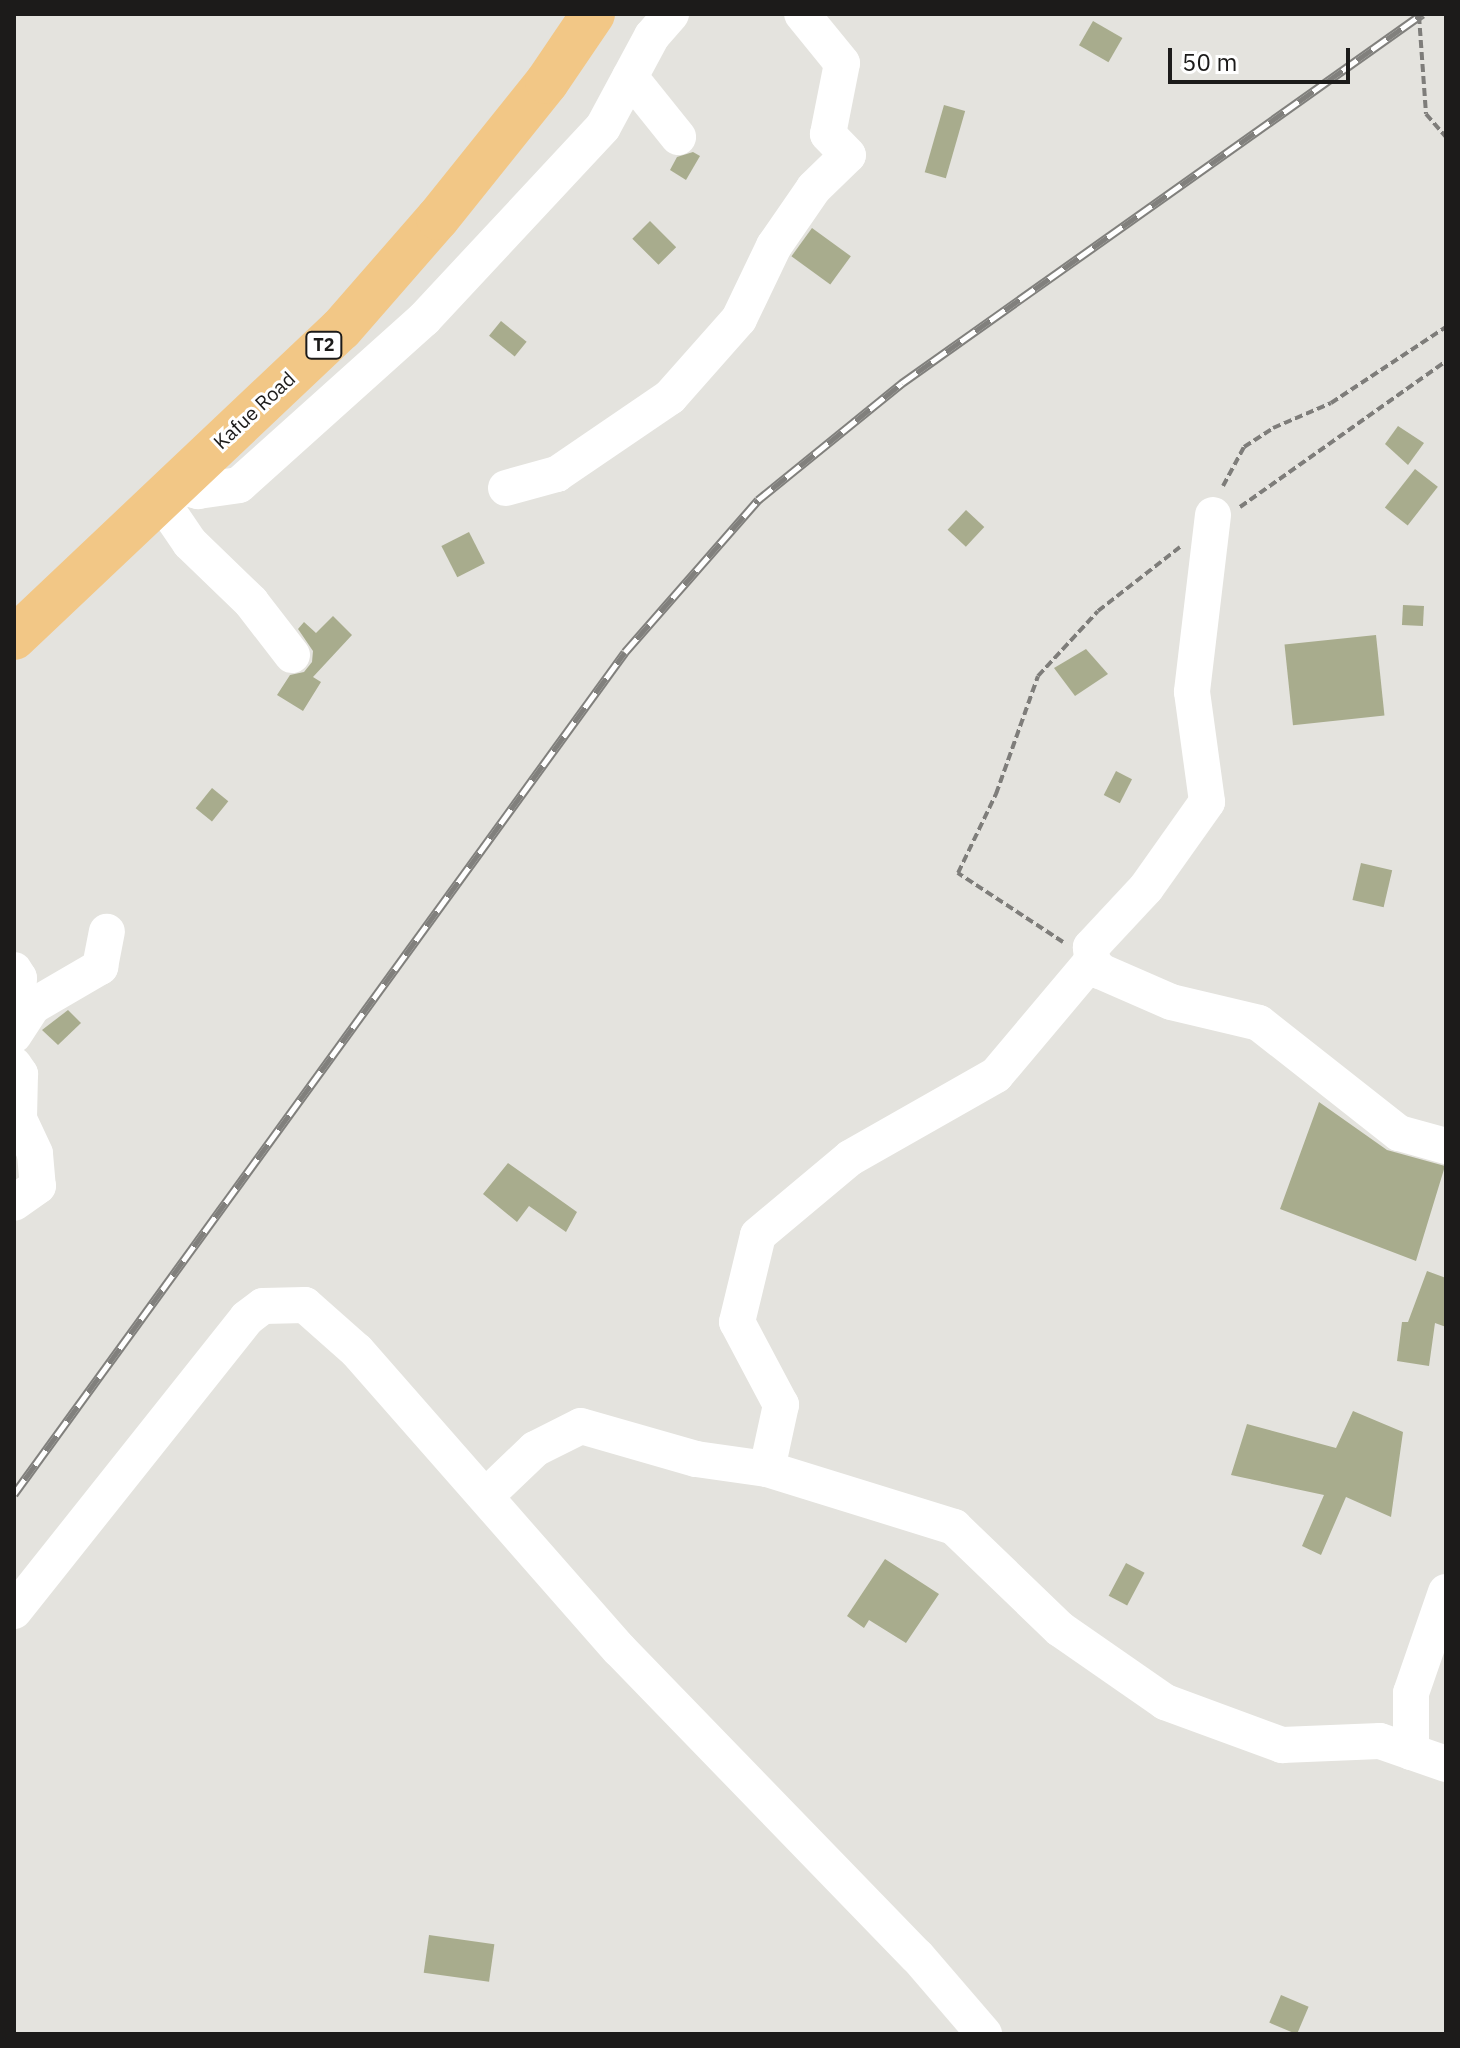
<!DOCTYPE html>
<style>
body{margin:0}
#map{position:relative;width:1460px;height:2048px;overflow:hidden;background:#e4e3de;font-family:"IBM Plex Sans",sans-serif}
div>[style]{position:absolute}
[style*='--x']{left:calc(var(--x)*1px);top:calc(var(--y)*1px);width:calc(var(--w)*1px);rotate:calc(var(--a)*1deg)}
.building>*{inset:0;background:#a8ac8d;transform-origin:0 0}
.path>*{height:4px;margin-top:-2px;transform-origin:0;background:repeating-linear-gradient(90deg,#7e7d7a 0 8px,transparent 0 12px)}
.minor>*{height:36px;margin:-18px;padding:0 18px;transform-origin:18px;border-radius:18px;background:#fff}
.highway>*{height:44px;margin:-22px;padding:0 22px;transform-origin:22px;border-radius:22px;background:#f2c786}
.rail>*{height:9px;margin-top:-4.5px;transform-origin:0;background:repeating-linear-gradient(90deg,#fff 0 18px,#81807d 0 36px);box-sizing:border-box;border-block:2px solid #81807d}
span{translate:-50% -50%;white-space:nowrap;text-align:center;line-height:1.15;-webkit-text-stroke:6px #fff;paint-order:stroke}
.shield-label span{padding:2px 6px;background:#fff;border:2px solid;border-radius:6px;-webkit-text-stroke-width:0}
.shield-label{font-size:18px;color:#1c1b1a;font-weight:700}
.street-label{font-size:20px;color:#1c1b1a}
.frame{position:absolute;inset:0;border:16px solid #1c1b1a;pointer-events:none}
.scale{position:absolute;left:1168px;top:48px;width:182px;height:36px;box-sizing:border-box;border:4px solid #1c1b1a;border-top:0;padding-left:10px;font-size:24px;line-height:28px;white-space:nowrap;color:#1c1b1a;-webkit-text-stroke:6px #fff;paint-order:stroke}
</style>
<div id="map">
<div class="building">
<i style="left:1093px;top:21px;width:34px;height:28px;rotate:30deg"></i>
<i style="left:944px;top:105px;width:22px;height:70px;rotate:16deg"></i>
<i style="clip-path:polygon(693px 152px,700px 156px,686px 180px,670px 170px,677px 157px)"></i>
<i style="left:650px;top:221px;width:37px;height:25px;rotate:45deg"></i>
<i style="left:812px;top:228px;width:48px;height:35px;rotate:36deg"></i>
<i style="left:501px;top:321px;width:33px;height:19px;rotate:39deg"></i>
<i style="clip-path:polygon(1398px 426px,1424px 443px,1408px 465px,1385px 444px)"></i>
<i style="left:1415px;top:469px;width:29px;height:49px;rotate:38deg"></i>
<i style="left:966px;top:510px;width:25px;height:27px;rotate:43deg"></i>
<i style="left:469px;top:532px;width:35px;height:31px;rotate:63deg"></i>
<i style="left:1403px;top:605px;width:21px;height:20px;rotate:3deg"></i>
<i style="clip-path:polygon(333px 616px,352px 635px,313px 677px,321px 682px,303px 711px,277px 695px,290px 675px,304px 672px,312px 662px,313px 651px,298px 629px,304px 622px,316px 633px)"></i>
<i style="left:1376px;top:635px;width:81px;height:92px;rotate:84deg"></i>
<i style="clip-path:polygon(1086px 649px,1108px 674px,1075px 696px,1054px 668px)"></i>
<i style="left:1116px;top:771px;width:18px;height:27px;rotate:27deg"></i>
<i style="left:212px;top:788px;width:21px;height:26px;rotate:39deg"></i>
<i style="left:1361px;top:863px;width:32px;height:38px;rotate:13deg"></i>
<i style="clip-path:polygon(68px 1010px,81px 1023px,58px 1045px,42px 1030px)"></i>
<i style="clip-path:polygon(1319px 1102px,1387px 1150px,1445px 1166px,1416px 1261px,1280px 1209px)"></i>
<i style="clip-path:polygon(508px 1163px,577px 1212px,566px 1232px,529px 1206px,517px 1222px,483px 1194px)"></i>
<i style="clip-path:polygon(1427px 1271px,1446px 1278px,1446px 1327px,1435px 1323px,1429px 1366px,1397px 1361px,1402px 1322px,1408px 1322px)"></i>
<i style="clip-path:polygon(1353px 1411px,1403px 1432px,1391px 1517px,1346px 1497px,1321px 1555px,1302px 1546px,1324px 1495px,1231px 1475px,1247px 1424px,1336px 1448px)"></i>
<i style="clip-path:polygon(885px 1559px,939px 1594px,906px 1643px,869px 1620px,864px 1628px,847px 1616px)"></i>
<i style="left:1126px;top:1563px;width:21px;height:37px;rotate:28deg"></i>
<i style="left:429px;top:1935px;width:66px;height:38px;rotate:8deg"></i>
<i style="left:1281px;top:1995px;width:30px;height:30px;rotate:23deg"></i>
</div>
<div class="path">
<i style="--x:1419;--y:16;--w:98;--a:85.9"></i>
<i style="--x:1426;--y:114;--w:30;--a:49"></i>
<i style="--x:1223;--y:486;--w:44;--a:-61.7"></i>
<i style="--x:1244;--y:447;--w:35;--a:-33"></i>
<i style="--x:1273;--y:428;--w:63;--a:-23.3"></i>
<i style="--x:1331;--y:403;--w:138;--a:-33.5"></i>
<i style="--x:1240;--y:507;--w:252;--a:-35.3"></i>
<i style="--x:1063;--y:942;--w:126;--a:-146.7"></i>
<i style="--x:958;--y:873;--w:88;--a:-64.3"></i>
<i style="--x:996;--y:794;--w:125;--a:-70.4"></i>
<i style="--x:1038;--y:676;--w:88;--a:-47.3"></i>
<i style="--x:1098;--y:611;--w:104;--a:-38"></i>
</div>
<div class="minor">
<i style="--x:630;--y:77;--w:77;--a:51.3"></i>
<i style="--x:175;--y:485;--w:24;--a:15"></i>
<i style="--x:198;--y:491;--w:41;--a:-8.3"></i>
<i style="--x:239;--y:485;--w:249;--a:-41.9"></i>
<i style="--x:424;--y:319;--w:262;--a:-47"></i>
<i style="--x:603;--y:127;--w:103;--a:-61.7"></i>
<i style="--x:652;--y:36;--w:29;--a:-49"></i>
<i style="--x:506;--y:488;--w:53;--a:-15.4"></i>
<i style="--x:557;--y:474;--w:137;--a:-34.3"></i>
<i style="--x:670;--y:397;--w:104;--a:-48.5"></i>
<i style="--x:739;--y:319;--w:81;--a:-64.4"></i>
<i style="--x:774;--y:246;--w:70;--a:-55.4"></i>
<i style="--x:814;--y:188;--w:47;--a:-44.1"></i>
<i style="--x:848;--y:155;--w:29;--a:-134"></i>
<i style="--x:828;--y:134;--w:72;--a:-78.8"></i>
<i style="--x:842;--y:63;--w:63;--a:-129.2"></i>
<i style="--x:160;--y:499;--w:53;--a:55.7"></i>
<i style="--x:190;--y:543;--w:85;--a:44"></i>
<i style="--x:251;--y:602;--w:67;--a:52.3"></i>
<i style="--x:1213;--y:515;--w:178;--a:96.8"></i>
<i style="--x:1192;--y:692;--w:111;--a:82.2"></i>
<i style="--x:1207;--y:802;--w:105;--a:125.3"></i>
<i style="--x:1146;--y:888;--w:81;--a:133"></i>
<i style="--x:1091;--y:947;--w:14;--a:86"></i>
<i style="--x:1092;--y:961;--w:13;--a:51"></i>
<i style="--x:1100;--y:971;--w:77;--a:23.6"></i>
<i style="--x:1171;--y:1002;--w:90;--a:13.4"></i>
<i style="--x:1259;--y:1023;--w:178;--a:38.2"></i>
<i style="--x:1399;--y:1133;--w:49;--a:15.5"></i>
<i style="--x:14;--y:970;--w:9;--a:58"></i>
<i style="--x:19;--y:978;--w:49;--a:93.5"></i>
<i style="--x:14;--y:1035;--w:35;--a:-57"></i>
<i style="--x:33;--y:1006;--w:78;--a:-30.2"></i>
<i style="--x:100;--y:967;--w:36;--a:-79"></i>
<i style="--x:14;--y:1065;--w:11;--a:56"></i>
<i style="--x:20;--y:1074;--w:45;--a:91.3"></i>
<i style="--x:19;--y:1119;--w:38;--a:65"></i>
<i style="--x:35;--y:1154;--w:32;--a:85"></i>
<i style="--x:38;--y:1186;--w:29;--a:145"></i>
<i style="--x:767;--y:1469;--w:196;--a:17.2"></i>
<i style="--x:954;--y:1527;--w:147;--a:43.9"></i>
<i style="--x:1060;--y:1629;--w:128;--a:34.8"></i>
<i style="--x:1165;--y:1702;--w:125;--a:20.2"></i>
<i style="--x:1282;--y:1745;--w:98;--a:-2.3"></i>
<i style="--x:1380;--y:1741;--w:70;--a:19.2"></i>
<i style="--x:486;--y:1496;--w:68;--a:-43.8"></i>
<i style="--x:535;--y:1449;--w:51;--a:-26.6"></i>
<i style="--x:581;--y:1426;--w:120;--a:16"></i>
<i style="--x:696;--y:1459;--w:72;--a:8"></i>
<i style="--x:767;--y:1469;--w:66;--a:-77.7"></i>
<i style="--x:781;--y:1405;--w:94;--a:-117.9"></i>
<i style="--x:737;--y:1322;--w:89;--a:-76.4"></i>
<i style="--x:758;--y:1235;--w:120;--a:-39.9"></i>
<i style="--x:850;--y:1158;--w:168;--a:-29.6"></i>
<i style="--x:996;--y:1075;--w:149;--a:-49.9"></i>
<i style="--x:14;--y:1611;--w:374;--a:-51.5"></i>
<i style="--x:247;--y:1318;--w:20;--a:-37"></i>
<i style="--x:263;--y:1306;--w:42;--a:-1.4"></i>
<i style="--x:305;--y:1305;--w:69;--a:41.5"></i>
<i style="--x:357;--y:1351;--w:397;--a:48.7"></i>
<i style="--x:619;--y:1649;--w:428;--a:45.9"></i>
<i style="--x:917;--y:1956;--w:103;--a:49.3"></i>
<i style="--x:1411;--y:1752;--w:59;--a:-90"></i>
<i style="--x:1411;--y:1693;--w:107;--a:-70.9"></i>
</div>
<div class="highway">
<i style="--x:14;--y:638;--w:450;--a:-43.4"></i>
<i style="--x:341;--y:329;--w:147;--a:-48.9"></i>
<i style="--x:438;--y:218;--w:174;--a:-51.3"></i>
<i style="--x:547;--y:82;--w:82;--a:-55.9"></i>
</div>
<div class="rail">
<i style="--x:14;--y:1494;--w:1040;--a:-54.03"></i>
<i style="--x:625;--y:652;--w:202;--a:-48.8"></i>
<i style="--x:758;--y:500;--w:186;--a:-39.1"></i>
<i style="--x:902;--y:383;--w:638;--a:-35.36"></i>
</div>
<div class="shield-label">
<span style="left:324px;top:345px">T2</span>
</div>
<div class="street-label">
<span style="left:254px;top:410px;rotate:-43deg">Kafue Road</span>
</div>
<div class="frame"></div>
<div class="scale">50 m</div>
</div>
